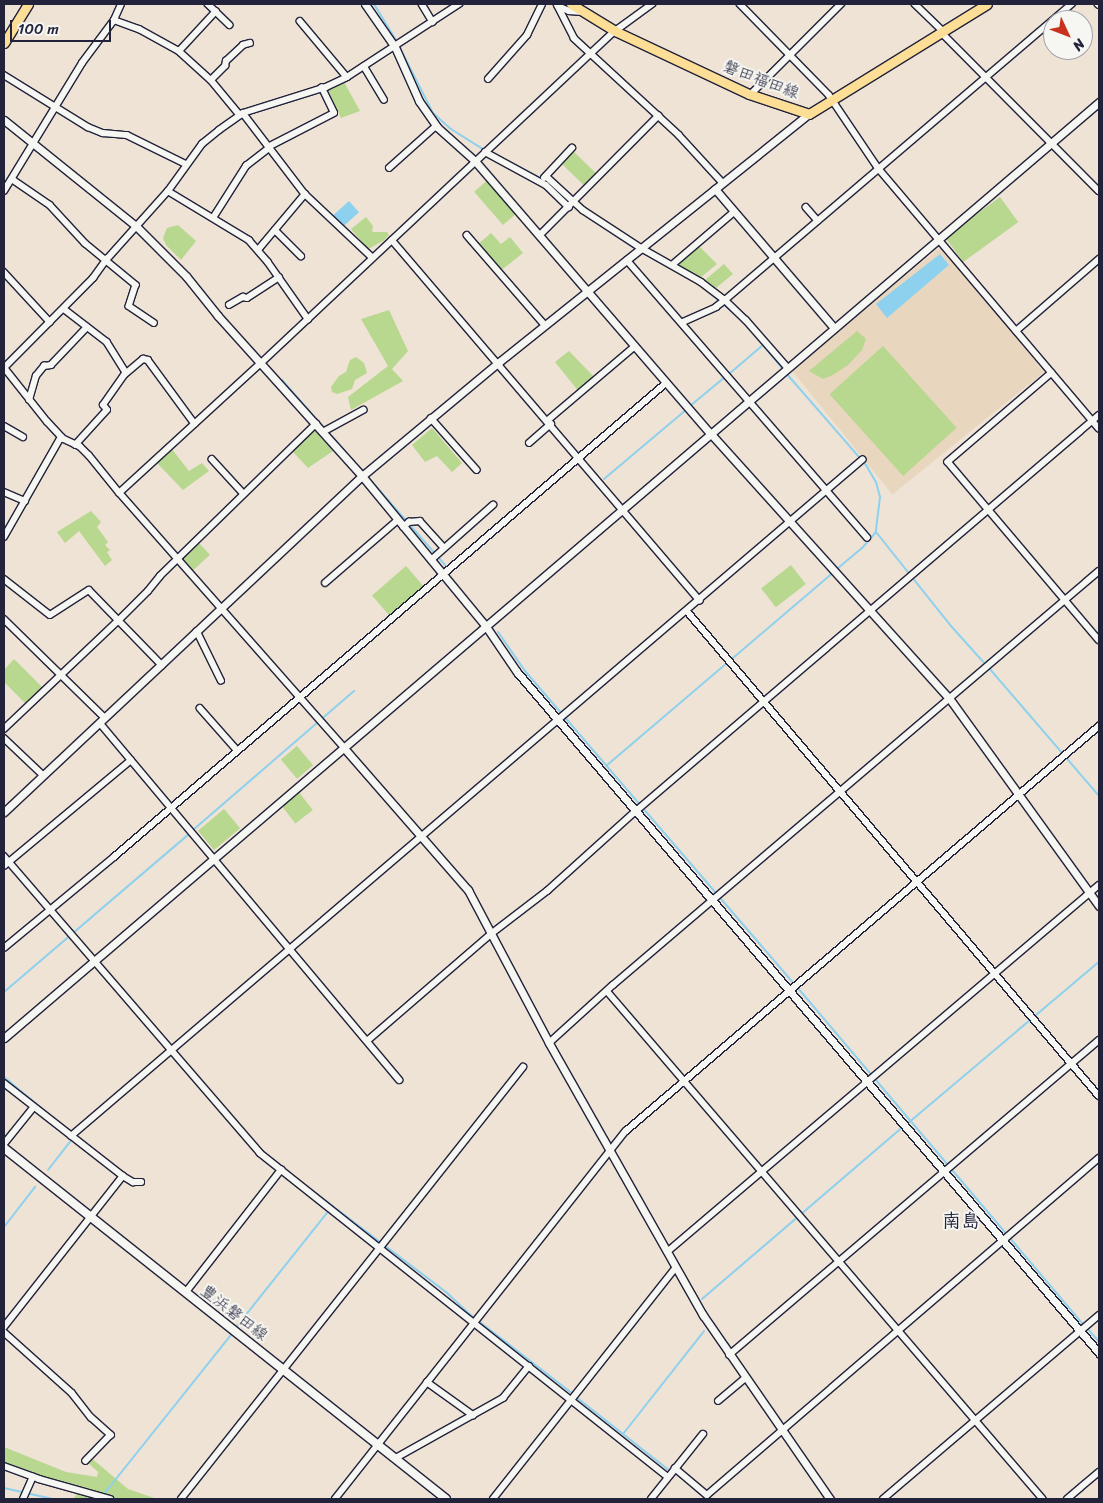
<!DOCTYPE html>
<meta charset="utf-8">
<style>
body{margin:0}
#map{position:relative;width:1103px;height:1503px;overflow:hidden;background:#eee3d4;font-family:Sriracha,"Klee One",sans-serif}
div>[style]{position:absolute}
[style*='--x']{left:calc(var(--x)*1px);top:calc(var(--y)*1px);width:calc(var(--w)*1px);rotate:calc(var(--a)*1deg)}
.built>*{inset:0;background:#e9d6bf;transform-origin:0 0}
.green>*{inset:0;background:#b8d78f;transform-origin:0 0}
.water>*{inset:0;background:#8ed1ef;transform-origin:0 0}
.stream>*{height:2px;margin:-1px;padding:0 1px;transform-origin:1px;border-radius:1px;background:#8ed1ef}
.roads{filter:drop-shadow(1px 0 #22223b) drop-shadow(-1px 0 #22223b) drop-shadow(0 1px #22223b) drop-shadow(0 -1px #22223b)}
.minor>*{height:5.5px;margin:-2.75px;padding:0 2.75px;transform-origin:2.75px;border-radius:2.75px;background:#f6f6f2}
.tertiary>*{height:7px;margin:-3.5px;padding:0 3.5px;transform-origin:3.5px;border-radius:3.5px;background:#f6f6f2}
.secondary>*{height:8px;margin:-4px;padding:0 4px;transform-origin:4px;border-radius:4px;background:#f6f6f2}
.primary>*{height:9px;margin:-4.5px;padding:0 4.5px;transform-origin:4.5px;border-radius:4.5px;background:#fcde96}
.trunk>*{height:9px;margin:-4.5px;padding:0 4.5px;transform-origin:4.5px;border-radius:4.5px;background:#fcde96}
span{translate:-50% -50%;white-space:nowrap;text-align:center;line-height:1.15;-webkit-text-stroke:4px #f6f6f2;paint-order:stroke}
.street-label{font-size:16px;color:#22223b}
.quarter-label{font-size:19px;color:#22223b;font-weight:700}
.frame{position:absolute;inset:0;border:5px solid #22223b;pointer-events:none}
.north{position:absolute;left:1043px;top:10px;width:50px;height:50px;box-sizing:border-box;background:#f6f6f2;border:1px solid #a1a1a9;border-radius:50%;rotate:133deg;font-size:14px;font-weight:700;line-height:20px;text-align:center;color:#22223b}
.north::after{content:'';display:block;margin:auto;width:18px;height:22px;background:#c8321e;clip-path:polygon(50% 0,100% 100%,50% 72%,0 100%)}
.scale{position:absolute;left:10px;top:20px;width:101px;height:22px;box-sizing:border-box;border:2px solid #22223b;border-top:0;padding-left:6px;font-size:15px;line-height:18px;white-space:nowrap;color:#22223b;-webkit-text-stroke:4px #f6f6f2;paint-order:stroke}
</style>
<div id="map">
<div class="built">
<i style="left:942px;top:246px;width:162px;height:195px;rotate:51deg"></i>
</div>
<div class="green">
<i style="clip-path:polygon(344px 82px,360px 111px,341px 118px,328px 90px)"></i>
<i style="left:573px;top:151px;width:36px;height:17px;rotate:44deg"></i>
<i style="left:490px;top:178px;width:44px;height:21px;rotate:49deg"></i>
<i style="left:1000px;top:197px;width:31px;height:68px;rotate:54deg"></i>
<i style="clip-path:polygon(366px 217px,373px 226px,372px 232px,387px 232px,389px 235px,383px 241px,368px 249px,351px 229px)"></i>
<i style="clip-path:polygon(178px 225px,196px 241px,181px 260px,166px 245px,163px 238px,167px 228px)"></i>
<i style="clip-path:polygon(491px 233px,501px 244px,510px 237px,523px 253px,499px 272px,476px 246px)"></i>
<i style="clip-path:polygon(697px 244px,717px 264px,700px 278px,672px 265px)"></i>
<i style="clip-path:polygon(724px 264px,733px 274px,716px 288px,705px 280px)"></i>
<i style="clip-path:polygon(389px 310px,408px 351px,392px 369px,403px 381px,351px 410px,348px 397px,388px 366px,361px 319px)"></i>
<i style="clip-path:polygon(857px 331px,866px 339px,862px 350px,848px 365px,833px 375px,823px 379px,809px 371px)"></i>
<i style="left:883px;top:346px;width:110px;height:72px;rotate:48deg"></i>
<i style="clip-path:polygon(569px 351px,596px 379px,580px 393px,555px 362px)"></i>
<i style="clip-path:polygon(356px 357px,364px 363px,367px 373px,355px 380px,352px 389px,337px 394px,332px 392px,331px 387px,339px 376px,346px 372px,350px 360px)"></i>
<i style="clip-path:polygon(432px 428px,462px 463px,452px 472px,437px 456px,425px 462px,412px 445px)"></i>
<i style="clip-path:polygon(314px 430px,333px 451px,308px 468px,293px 452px)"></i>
<i style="clip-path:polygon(171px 448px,189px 471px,202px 463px,209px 471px,183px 490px,156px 462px)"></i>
<i style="clip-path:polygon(91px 511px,101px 522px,97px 527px,108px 542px,105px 545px,110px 550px,107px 552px,112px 560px,105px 566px,79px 531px,65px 543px,57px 532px)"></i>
<i style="left:199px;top:543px;width:16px;height:25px;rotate:47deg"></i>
<i style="left:791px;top:565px;width:24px;height:38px;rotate:52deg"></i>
<i style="left:406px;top:566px;width:30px;height:45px;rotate:49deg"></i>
<i style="clip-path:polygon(14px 659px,44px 689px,28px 706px,4px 682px,4px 670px)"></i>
<i style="left:297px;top:746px;width:25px;height:21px;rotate:50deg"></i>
<i style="left:298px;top:791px;width:24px;height:22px;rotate:52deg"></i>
<i style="left:224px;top:809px;width:25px;height:34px;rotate:50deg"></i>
<i style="clip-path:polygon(4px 1447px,66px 1472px,97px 1477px,98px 1472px,86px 1461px,90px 1457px,128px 1489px,157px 1499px,74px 1499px,78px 1491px,4px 1465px)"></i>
</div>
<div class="water">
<i style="left:349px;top:201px;width:15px;height:21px;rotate:48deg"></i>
<i style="clip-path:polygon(940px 254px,949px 265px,887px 318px,876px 304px)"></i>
</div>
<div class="stream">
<i style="--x:374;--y:4;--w:44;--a:58.8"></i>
<i style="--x:399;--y:46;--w:75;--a:63.1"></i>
<i style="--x:433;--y:113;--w:24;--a:42"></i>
<i style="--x:451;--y:129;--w:41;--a:32.2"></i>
<i style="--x:506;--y:160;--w:45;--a:27.7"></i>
<i style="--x:546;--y:181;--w:45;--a:41.4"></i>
<i style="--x:592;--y:219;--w:53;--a:34.3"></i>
<i style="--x:640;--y:251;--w:43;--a:29.6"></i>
<i style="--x:684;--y:275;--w:17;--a:31"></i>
<i style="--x:699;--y:284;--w:56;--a:39.9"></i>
<i style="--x:742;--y:320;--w:64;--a:50.1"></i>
<i style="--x:786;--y:373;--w:122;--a:49"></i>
<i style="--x:866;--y:465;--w:20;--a:60"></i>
<i style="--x:876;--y:482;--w:16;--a:75"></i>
<i style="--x:880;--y:497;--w:35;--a:97"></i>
<i style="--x:876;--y:532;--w:21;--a:131"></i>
<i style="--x:862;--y:548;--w:34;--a:140"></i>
<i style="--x:729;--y:374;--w:45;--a:-40.5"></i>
<i style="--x:282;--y:380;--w:65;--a:48.7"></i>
<i style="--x:690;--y:406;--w:45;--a:-39.6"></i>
<i style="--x:328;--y:432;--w:43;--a:48.8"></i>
<i style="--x:366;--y:475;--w:120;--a:48.7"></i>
<i style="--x:604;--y:479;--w:109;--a:-40.1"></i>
<i style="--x:876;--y:532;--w:120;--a:51.4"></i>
<i style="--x:951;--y:626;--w:52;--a:48.1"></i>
<i style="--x:498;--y:632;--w:47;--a:55.3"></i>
<i style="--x:525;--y:671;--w:413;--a:49.3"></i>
<i style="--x:989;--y:668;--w:169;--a:49.3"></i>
<i style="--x:606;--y:766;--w:298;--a:-40.4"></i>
<i style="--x:193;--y:830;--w:213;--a:-40.8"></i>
<i style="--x:797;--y:987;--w:443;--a:49.7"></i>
<i style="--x:4;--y:992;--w:245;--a:-40.5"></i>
<i style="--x:4;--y:1077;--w:55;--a:39.8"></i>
<i style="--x:907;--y:1124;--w:251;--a:-40.2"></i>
<i style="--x:271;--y:1158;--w:13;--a:39"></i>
<i style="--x:48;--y:1170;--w:41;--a:-52"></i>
<i style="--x:297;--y:1179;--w:187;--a:37.2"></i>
<i style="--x:446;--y:1292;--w:35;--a:43"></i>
<i style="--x:472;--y:1316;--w:128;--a:37.7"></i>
<i style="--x:4;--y:1227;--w:51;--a:-52.2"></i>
<i style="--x:702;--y:1299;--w:265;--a:-40.6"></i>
<i style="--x:237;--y:1326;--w:149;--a:-51.5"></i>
<i style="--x:1087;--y:1328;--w:18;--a:49"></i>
<i style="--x:576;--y:1397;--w:126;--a:38.2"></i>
<i style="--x:623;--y:1434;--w:131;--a:-51.8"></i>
<i style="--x:4;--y:1488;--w:50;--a:12.7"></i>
<i style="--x:100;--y:1499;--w:210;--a:-51.4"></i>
</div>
<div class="roads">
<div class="minor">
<i style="--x:208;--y:4;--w:30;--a:44"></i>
<i style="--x:422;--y:4;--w:21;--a:59"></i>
<i style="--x:557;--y:4;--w:38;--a:63"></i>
<i style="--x:574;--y:38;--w:143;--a:42.7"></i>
<i style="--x:679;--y:135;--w:65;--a:47.5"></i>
<i style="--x:740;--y:4;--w:127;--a:45.6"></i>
<i style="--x:829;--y:95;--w:89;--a:56"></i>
<i style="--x:879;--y:169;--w:340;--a:49.7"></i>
<i style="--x:915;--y:4;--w:39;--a:44"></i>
<i style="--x:1098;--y:4;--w:1;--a:45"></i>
<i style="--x:558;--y:6;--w:12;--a:24"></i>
<i style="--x:569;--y:11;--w:13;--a:4"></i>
<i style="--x:114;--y:20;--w:27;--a:20"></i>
<i style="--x:139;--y:29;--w:46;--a:28.8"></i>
<i style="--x:179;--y:51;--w:43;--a:42.2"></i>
<i style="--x:211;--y:80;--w:45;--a:50.4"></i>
<i style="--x:300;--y:21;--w:73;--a:50"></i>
<i style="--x:941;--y:32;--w:224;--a:45.2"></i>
<i style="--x:179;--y:51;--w:54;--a:-47.2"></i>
<i style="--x:364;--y:66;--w:39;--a:59"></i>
<i style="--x:4;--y:75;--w:99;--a:31.8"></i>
<i style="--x:88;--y:127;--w:16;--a:22"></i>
<i style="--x:103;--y:133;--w:24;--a:5"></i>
<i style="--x:127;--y:135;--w:66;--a:26.2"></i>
<i style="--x:488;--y:79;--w:59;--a:-48.4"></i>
<i style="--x:527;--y:35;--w:34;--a:-64"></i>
<i style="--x:211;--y:80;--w:20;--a:-45"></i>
<i style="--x:225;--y:66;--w:5;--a:-79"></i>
<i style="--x:226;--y:61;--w:23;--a:-43"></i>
<i style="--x:243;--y:45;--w:7;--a:-16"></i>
<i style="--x:750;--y:95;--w:129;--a:-45"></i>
<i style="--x:243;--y:113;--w:102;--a:52.6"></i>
<i style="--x:305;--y:194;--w:93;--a:43.3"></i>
<i style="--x:268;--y:147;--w:74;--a:-27.3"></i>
<i style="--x:334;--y:113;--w:28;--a:-116"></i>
<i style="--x:485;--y:152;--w:69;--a:28.4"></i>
<i style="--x:546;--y:185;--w:32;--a:44"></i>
<i style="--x:389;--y:168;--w:63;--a:-41.8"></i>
<i style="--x:546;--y:176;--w:50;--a:42.6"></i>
<i style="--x:583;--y:210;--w:69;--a:33.2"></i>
<i style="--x:641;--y:248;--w:69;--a:29.5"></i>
<i style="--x:701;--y:282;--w:30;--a:37"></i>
<i style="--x:725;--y:300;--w:29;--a:44"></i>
<i style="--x:746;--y:320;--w:64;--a:48.8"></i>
<i style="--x:544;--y:178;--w:41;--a:-47"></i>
<i style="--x:12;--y:179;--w:46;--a:34.4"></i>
<i style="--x:50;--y:205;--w:52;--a:47.4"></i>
<i style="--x:85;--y:243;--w:66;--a:39.5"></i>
<i style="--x:136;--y:285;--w:22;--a:108"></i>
<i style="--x:129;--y:306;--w:30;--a:34"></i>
<i style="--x:4;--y:191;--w:150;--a:-58.6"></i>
<i style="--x:82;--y:63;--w:54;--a:-53.3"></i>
<i style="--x:114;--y:20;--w:17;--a:-66"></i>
<i style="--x:168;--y:191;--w:95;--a:31.2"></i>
<i style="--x:249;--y:240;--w:29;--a:49"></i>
<i style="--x:268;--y:262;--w:70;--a:54.9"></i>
<i style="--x:806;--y:207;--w:18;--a:49"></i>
<i style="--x:213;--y:218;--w:62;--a:-57.6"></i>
<i style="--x:246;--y:166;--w:29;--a:-38"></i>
<i style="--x:275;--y:230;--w:37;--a:45"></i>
<i style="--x:467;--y:235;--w:119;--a:49.1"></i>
<i style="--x:540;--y:235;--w:168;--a:-45.2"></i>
<i style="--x:392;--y:240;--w:474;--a:49.5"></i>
<i style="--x:258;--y:250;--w:73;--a:-50"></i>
<i style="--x:627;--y:260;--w:367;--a:49.1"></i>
<i style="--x:672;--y:265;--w:82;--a:-40.5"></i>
<i style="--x:4;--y:272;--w:68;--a:47.4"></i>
<i style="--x:229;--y:305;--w:16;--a:-30"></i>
<i style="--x:243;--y:297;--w:4;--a:14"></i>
<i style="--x:247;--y:298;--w:38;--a:-33"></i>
<i style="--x:64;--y:309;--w:54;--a:37.5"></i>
<i style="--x:107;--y:342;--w:36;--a:58"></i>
<i style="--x:683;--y:322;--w:36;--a:-24"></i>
<i style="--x:716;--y:307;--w:11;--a:-38"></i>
<i style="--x:725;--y:300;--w:456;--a:-40.5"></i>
<i style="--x:1016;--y:331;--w:110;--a:-40.9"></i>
<i style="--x:1052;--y:373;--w:137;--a:139.4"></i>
<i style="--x:948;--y:462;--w:233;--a:49.7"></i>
<i style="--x:29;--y:400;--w:25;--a:-74"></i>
<i style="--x:36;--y:376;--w:13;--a:-51"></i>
<i style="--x:44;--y:366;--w:7;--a:-8"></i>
<i style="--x:51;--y:365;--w:52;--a:-46.5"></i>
<i style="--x:431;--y:418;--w:69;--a:48.5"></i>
<i style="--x:548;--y:420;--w:113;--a:-40.3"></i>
<i style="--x:4;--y:426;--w:22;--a:30"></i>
<i style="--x:323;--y:432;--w:46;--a:-28.8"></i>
<i style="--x:529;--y:443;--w:29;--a:-41"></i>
<i style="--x:75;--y:445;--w:47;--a:-47.6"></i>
<i style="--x:107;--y:410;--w:6;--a:-129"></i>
<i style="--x:103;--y:405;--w:37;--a:-55"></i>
<i style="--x:124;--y:375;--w:25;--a:-40"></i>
<i style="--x:143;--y:359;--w:5;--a:11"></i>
<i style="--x:148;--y:360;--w:79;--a:53.7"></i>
<i style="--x:212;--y:459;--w:47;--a:47.6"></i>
<i style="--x:4;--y:492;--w:23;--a:23"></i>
<i style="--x:119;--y:493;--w:193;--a:-42.5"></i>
<i style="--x:261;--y:363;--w:485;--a:-43.2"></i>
<i style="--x:615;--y:31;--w:46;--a:-36.1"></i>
<i style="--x:403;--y:527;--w:8;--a:-40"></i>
<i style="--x:409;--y:522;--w:11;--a:-5"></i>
<i style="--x:420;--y:521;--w:36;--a:48"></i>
<i style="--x:4;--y:537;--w:115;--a:-60.3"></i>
<i style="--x:431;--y:560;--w:83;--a:-41.6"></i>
<i style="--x:4;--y:579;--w:58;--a:38"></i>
<i style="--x:50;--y:615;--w:46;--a:-32.7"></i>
<i style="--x:89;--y:590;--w:105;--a:45.8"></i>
<i style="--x:325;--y:583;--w:96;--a:-40.8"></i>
<i style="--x:687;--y:611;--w:636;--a:49.65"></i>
<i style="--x:4;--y:619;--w:141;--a:44.4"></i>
<i style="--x:197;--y:631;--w:55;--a:63.9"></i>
<i style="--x:200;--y:708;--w:56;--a:48.6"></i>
<i style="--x:100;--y:723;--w:466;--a:50"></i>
<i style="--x:4;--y:729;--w:157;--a:-43.5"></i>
<i style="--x:118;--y:621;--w:42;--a:-45"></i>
<i style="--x:148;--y:591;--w:19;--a:-51"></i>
<i style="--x:160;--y:576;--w:218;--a:-44.3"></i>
<i style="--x:4;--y:738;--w:54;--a:43.5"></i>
<i style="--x:344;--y:748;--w:340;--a:-131.4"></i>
<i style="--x:119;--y:493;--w:48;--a:-129"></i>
<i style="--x:89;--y:456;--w:13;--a:-135"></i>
<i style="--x:80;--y:447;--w:19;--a:-155"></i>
<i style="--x:63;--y:439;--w:23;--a:-133"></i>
<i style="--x:47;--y:422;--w:69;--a:-128.5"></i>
<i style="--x:4;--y:368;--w:127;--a:-45.3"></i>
<i style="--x:93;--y:278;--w:24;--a:-54"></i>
<i style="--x:107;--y:259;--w:91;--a:-48.1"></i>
<i style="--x:168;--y:191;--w:58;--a:-54.1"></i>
<i style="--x:202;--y:144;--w:22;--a:-39"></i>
<i style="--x:219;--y:130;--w:29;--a:-35"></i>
<i style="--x:243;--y:113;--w:87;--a:-17.4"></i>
<i style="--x:326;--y:87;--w:23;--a:-25"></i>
<i style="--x:347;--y:77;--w:134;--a:-33.1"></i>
<i style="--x:4;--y:856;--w:392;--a:49.2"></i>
<i style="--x:260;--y:1153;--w:521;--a:38.45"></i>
<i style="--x:4;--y:866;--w:165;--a:-39.8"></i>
<i style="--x:4;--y:948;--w:143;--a:-39.6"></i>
<i style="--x:114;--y:857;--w:728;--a:-40.65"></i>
<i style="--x:607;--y:991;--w:669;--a:49.36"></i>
<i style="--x:367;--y:1041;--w:164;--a:-40.8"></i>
<i style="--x:491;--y:934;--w:71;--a:-37.5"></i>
<i style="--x:547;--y:891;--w:120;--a:-42"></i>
<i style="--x:636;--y:811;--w:609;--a:-40.54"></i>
<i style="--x:549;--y:1043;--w:86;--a:-42.2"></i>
<i style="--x:613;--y:985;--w:638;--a:-40.43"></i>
<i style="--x:4;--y:1083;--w:151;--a:38"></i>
<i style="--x:123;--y:1176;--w:12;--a:31"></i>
<i style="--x:133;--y:1182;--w:8;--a:0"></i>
<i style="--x:71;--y:1136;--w:1041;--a:-40.52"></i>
<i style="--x:4;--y:1144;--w:46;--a:-51.1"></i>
<i style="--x:667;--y:1252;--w:567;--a:-40.35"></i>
<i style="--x:186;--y:1292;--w:155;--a:-52.1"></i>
<i style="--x:4;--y:1327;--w:192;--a:-51.8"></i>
<i style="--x:4;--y:1332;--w:91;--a:41.9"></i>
<i style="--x:72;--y:1393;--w:31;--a:52"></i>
<i style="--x:91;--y:1417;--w:27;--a:42"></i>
<i style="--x:111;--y:1435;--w:36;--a:134"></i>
<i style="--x:729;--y:1355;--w:486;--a:-40.4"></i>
<i style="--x:427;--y:1382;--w:57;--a:35.7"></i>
<i style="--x:718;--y:1401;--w:35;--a:-40"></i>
<i style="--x:396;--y:1458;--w:123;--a:-29.3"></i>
<i style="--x:503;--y:1398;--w:41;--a:-50.9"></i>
<i style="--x:4;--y:1466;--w:37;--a:20"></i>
<i style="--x:39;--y:1479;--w:74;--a:15.7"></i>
<i style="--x:675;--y:1468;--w:42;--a:40.2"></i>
<i style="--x:707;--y:1495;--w:517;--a:-40.69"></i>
<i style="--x:23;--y:1499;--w:24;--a:-66"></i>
<i style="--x:181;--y:1499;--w:551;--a:-51.63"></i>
<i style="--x:335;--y:1499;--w:469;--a:-51.7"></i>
<i style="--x:626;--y:1131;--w:623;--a:-40.57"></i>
<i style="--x:493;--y:1499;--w:295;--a:-51.7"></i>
<i style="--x:651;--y:1499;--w:83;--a:-51.3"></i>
<i style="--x:883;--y:1499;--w:284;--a:-40.4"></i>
<i style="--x:1067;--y:1499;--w:42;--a:-40.2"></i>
</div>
<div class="tertiary">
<i style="--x:365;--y:4;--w:52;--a:55.1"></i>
<i style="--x:395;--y:47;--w:59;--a:66"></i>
<i style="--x:419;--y:101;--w:32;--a:55"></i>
<i style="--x:437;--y:127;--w:51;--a:41.8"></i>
<i style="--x:475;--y:161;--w:361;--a:49.2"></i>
<i style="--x:711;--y:434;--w:355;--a:48"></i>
<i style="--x:949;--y:698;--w:256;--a:54.2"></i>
<i style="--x:4;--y:120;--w:169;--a:38.8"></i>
<i style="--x:136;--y:226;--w:71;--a:45"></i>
<i style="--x:186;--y:276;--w:51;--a:51.3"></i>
<i style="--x:218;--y:316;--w:215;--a:48"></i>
<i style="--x:362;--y:476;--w:193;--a:50.5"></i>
<i style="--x:485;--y:625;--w:57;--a:55.8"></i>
<i style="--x:517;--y:672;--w:896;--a:49.48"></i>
<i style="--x:715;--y:189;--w:183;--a:49.4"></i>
<i style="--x:344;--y:748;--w:189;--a:48.9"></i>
<i style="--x:468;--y:890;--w:173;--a:62.1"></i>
<i style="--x:549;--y:1043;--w:313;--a:60.5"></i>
<i style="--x:703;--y:1315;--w:224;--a:55.4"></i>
<i style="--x:4;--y:812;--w:491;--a:-43.2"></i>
<i style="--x:362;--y:476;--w:178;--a:-39.8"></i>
<i style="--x:499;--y:362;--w:397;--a:-38.7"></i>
<i style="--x:4;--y:1038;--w:1441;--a:-40.52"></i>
</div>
<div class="secondary">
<i style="--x:4;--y:1148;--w:564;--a:38.45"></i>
</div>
<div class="primary">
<i style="--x:571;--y:4;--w:52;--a:31.5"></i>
<i style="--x:615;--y:31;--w:148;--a:25.2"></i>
<i style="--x:749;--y:94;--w:63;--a:18.4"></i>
<i style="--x:809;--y:114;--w:209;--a:-31.7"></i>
</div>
<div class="trunk">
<i style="--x:4;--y:43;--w:46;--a:-58.4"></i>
</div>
</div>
<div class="street-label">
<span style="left:761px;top:80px;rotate:21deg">磐田福田線</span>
<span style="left:234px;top:1313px;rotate:38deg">豊浜磐田線</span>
</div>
<div class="quarter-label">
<span style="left:961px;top:1221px">南島</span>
</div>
<div class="frame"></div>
<div class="north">N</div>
<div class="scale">100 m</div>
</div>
